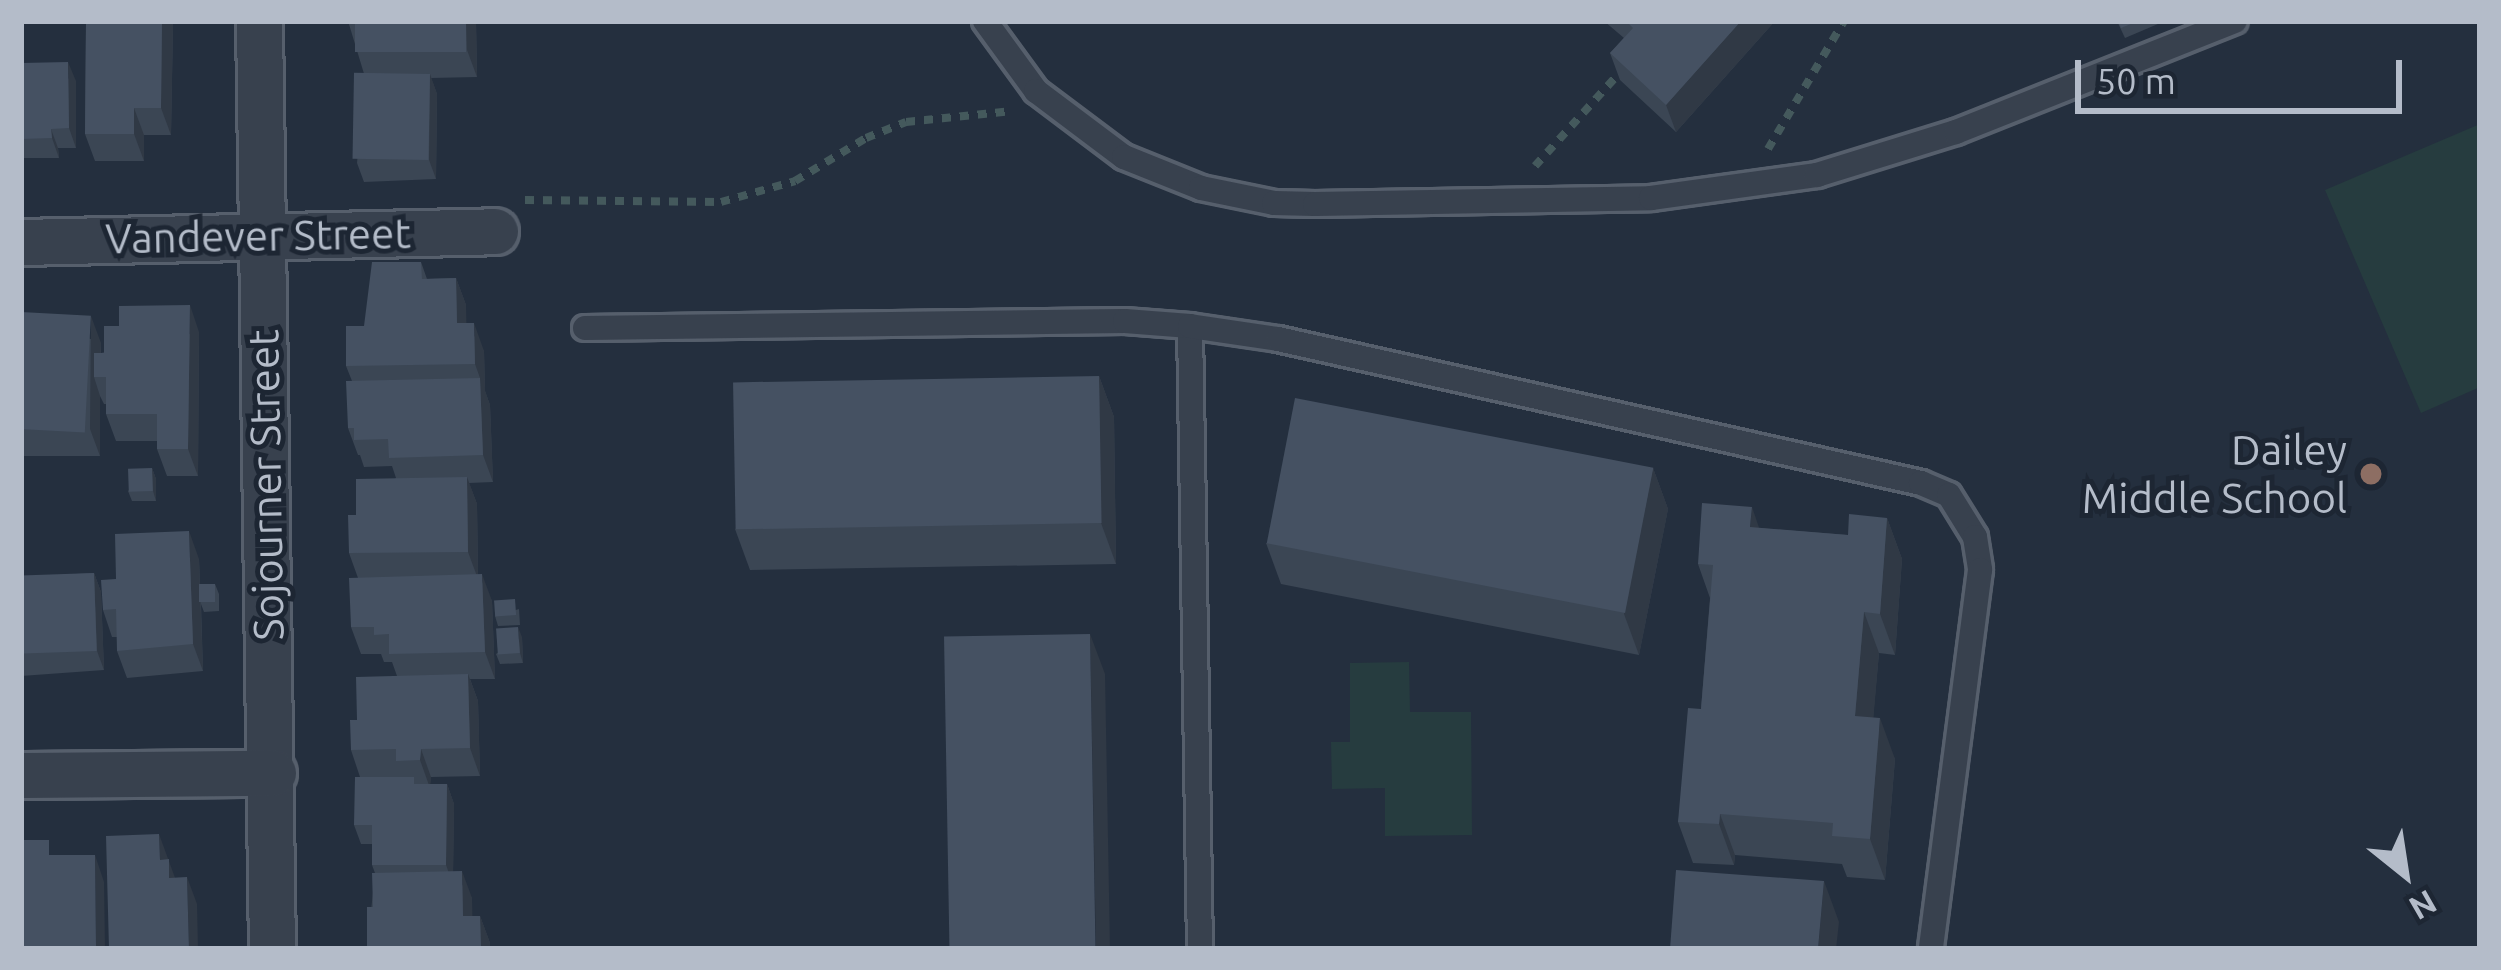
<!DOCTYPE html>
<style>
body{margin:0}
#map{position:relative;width:2501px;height:970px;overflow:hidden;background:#242f3e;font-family:Ubuntu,sans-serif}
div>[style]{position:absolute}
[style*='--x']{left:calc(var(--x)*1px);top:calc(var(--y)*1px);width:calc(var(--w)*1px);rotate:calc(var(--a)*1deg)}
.green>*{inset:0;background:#263c3f}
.path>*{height:8px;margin-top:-4px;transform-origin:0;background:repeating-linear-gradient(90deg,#44595c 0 9px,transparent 0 18px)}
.roads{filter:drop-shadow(3px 0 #565f6c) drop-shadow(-3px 0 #565f6c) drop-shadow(0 3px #565f6c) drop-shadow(0 -3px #565f6c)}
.lane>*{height:24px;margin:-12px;padding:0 12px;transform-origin:12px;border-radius:12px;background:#38414e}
.street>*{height:45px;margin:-22.5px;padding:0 22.5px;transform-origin:22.5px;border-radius:22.5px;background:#38414e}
.wall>*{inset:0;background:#3b4654}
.shaded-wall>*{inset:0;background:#303945}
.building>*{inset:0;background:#455162;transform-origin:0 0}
.dots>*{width:33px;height:33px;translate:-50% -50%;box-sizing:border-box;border:6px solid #1d2633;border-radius:50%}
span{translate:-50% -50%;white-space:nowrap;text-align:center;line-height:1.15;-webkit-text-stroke:10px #1d2633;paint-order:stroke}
.street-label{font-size:42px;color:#b4bcc9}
.poi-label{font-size:42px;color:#b4bcc9}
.right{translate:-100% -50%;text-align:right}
.frame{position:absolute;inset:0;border:24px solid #b4bcc9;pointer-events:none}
.north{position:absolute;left:2345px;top:814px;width:120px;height:120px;-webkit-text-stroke:9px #1d2633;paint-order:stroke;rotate:150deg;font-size:33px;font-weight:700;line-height:48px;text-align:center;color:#b4bcc9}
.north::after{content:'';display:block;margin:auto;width:42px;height:54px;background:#b4bcc9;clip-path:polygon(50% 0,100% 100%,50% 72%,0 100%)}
.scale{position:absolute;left:2075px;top:60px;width:327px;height:54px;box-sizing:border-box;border:6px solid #b4bcc9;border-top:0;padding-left:15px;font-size:36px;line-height:42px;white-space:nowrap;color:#b4bcc9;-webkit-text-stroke:9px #1d2633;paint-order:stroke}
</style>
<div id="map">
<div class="green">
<i style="clip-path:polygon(2480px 124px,2480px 387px,2421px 413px,2325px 190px)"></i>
<i style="clip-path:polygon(1409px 662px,1410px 712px,1471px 712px,1472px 835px,1385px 836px,1385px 788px,1332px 789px,1331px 742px,1350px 742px,1350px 663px)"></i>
</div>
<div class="path">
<i style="--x:1768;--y:149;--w:149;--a:-59.3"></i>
<i style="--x:1535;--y:166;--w:130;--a:-47.8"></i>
<i style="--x:525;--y:200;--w:196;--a:0.6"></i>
<i style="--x:721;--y:202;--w:77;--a:-15.8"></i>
<i style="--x:795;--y:181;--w:83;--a:-31.2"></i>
<i style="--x:866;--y:138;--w:43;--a:-21.8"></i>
<i style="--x:906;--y:122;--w:107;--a:-5.9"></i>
</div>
<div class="roads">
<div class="lane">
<i style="--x:985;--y:21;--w:87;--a:53.9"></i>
<i style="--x:1036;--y:91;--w:110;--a:36.9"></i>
<i style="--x:1124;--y:157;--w:83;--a:21.9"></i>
<i style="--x:1201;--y:188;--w:75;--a:11.6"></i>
<i style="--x:1274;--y:203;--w:41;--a:1.4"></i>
<i style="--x:1315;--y:204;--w:336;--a:-1"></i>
<i style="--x:1651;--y:198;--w:168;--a:-7.9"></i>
<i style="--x:1817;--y:175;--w:145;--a:-17.2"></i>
<i style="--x:1956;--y:132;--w:300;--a:-21.7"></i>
<i style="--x:1190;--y:326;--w:623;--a:89.08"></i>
<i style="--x:585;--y:328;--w:540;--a:-0.74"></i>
<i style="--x:1125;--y:321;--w:65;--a:4.4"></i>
<i style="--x:1190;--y:326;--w:89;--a:8.4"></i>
<i style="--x:1278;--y:339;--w:659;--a:12.62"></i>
<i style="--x:1921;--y:483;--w:30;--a:23"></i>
<i style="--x:1949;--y:495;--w:49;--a:58.2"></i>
<i style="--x:1975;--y:537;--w:33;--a:81"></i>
<i style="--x:1980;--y:570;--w:382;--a:97.4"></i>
</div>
<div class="street">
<i style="--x:259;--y:21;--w:928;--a:89.2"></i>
<i style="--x:21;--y:242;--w:474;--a:-1.3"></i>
<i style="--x:21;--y:775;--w:252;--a:-0.5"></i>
</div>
</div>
<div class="wall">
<i style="clip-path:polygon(86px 21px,171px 21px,173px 25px,171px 135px,144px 135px,144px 161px,95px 161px,85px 134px)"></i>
<i style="clip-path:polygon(348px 21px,476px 21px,477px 77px,431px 78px,437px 94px,436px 179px,364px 182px,357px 163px,365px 77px)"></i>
<i style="clip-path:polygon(1604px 21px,1775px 21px,1676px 132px,1620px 80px,1610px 53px,1624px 38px)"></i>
<i style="clip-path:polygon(2117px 21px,2165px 21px,2125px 38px)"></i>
<i style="clip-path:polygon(21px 63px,76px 81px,76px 148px,58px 148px,59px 158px,21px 158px)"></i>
<i style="clip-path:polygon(421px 262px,427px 279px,456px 278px,466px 305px,466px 323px,484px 351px,485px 391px,490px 405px,493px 482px,469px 483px,477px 504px,478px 574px,492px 601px,495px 679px,470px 679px,478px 701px,480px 776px,431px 777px,430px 784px,447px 784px,454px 804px,453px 872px,472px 898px,472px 916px,480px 916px,490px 943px,490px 949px,367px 949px,375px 873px,372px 865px,372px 844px,361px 844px,354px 825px,360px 777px,351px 750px,357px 720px,397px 676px,392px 662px,384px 662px,381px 654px,361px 654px,351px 627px,358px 578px,349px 553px,356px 515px,396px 478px,392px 466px,364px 467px,360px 455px,358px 455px,348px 428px,352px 381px,346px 366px,364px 326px)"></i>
<i style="clip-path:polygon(21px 312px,101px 343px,101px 353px,199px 332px,198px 476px,167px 476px,157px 449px,157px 441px,116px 441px,106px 414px,106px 404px,104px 404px,100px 396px,100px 456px,24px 456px,21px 448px)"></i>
<i style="clip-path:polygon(1099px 376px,1114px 417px,1116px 564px,750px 570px,735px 529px)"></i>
<i style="clip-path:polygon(152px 468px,156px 479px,156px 501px,132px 501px,128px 491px)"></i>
<i style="clip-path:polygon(1653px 468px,1668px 509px,1639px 655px,1281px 584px,1266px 543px)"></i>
<i style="clip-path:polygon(1887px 518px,1902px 559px,1895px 655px,1879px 653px,1873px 718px,1895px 759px,1885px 880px,1847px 877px,1842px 864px,1735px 855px,1734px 865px,1693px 863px,1678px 822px,1701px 709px,1710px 598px,1698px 564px,1759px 528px,1848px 535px)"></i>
<i style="clip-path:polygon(199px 559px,200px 584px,215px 584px,219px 594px,219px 611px,204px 612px,201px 604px,203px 671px,127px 678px,117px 651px,117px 637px,112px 637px,103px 610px,116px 579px)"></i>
<i style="clip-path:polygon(94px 573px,101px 592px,104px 670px,21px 676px,21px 577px)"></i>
<i style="clip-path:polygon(519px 609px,520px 625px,498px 626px,495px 616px)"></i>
<i style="clip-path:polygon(522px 637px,523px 663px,500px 664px,496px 654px)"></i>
</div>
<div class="shaded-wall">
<i style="clip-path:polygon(162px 21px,171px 21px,173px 25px,171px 135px,161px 108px)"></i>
<i style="clip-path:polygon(466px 21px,476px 21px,477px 77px,467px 50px)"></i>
<i style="clip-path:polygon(1741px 21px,1775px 21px,1676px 132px,1666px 105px)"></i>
<i style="clip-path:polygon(68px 62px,76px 81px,76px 148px,69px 128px)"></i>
<i style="clip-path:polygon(430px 74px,437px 94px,436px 179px,429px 160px)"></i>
<i style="clip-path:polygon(134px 108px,144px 135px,144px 161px,134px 134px)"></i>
<i style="clip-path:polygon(51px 129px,58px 148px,59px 158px,52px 138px)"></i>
<i style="clip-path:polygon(456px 278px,466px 305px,467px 351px,457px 323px)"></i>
<i style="clip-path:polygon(190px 305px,199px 332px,198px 476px,188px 449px)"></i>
<i style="clip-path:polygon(91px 316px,101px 343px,100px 377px,94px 377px,100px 396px,100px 456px,90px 429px)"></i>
<i style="clip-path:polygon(474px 323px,484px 351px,485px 391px,490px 405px,493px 482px,483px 455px,480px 378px,475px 364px)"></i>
<i style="clip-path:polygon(1099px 376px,1114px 417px,1116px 564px,1101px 523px)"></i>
<i style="clip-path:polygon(152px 468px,156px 479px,156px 501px,153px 491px)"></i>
<i style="clip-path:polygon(1653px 468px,1668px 509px,1639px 655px,1624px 614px)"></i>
<i style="clip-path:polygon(467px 477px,477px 504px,478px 579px,468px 552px)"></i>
<i style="clip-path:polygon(1752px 507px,1766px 548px,1750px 527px)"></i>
<i style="clip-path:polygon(1887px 518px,1902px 559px,1895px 655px,1880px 614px)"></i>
<i style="clip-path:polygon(189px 531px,199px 559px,203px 671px,193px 644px)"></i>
<i style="clip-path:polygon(94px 573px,101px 592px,104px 670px,97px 651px)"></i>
<i style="clip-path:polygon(482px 574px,492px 601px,495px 679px,485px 652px)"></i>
<i style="clip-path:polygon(1864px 612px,1879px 653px,1870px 757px,1855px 716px)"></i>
<i style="clip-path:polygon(518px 627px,522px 637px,523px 663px,520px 653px)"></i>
<i style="clip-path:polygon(1090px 634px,1105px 674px,1110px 949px,1096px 949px)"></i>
<i style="clip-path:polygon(468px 674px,478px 701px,480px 776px,470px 748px)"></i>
<i style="clip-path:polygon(1880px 718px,1895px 759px,1885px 880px,1870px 839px)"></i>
<i style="clip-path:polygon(421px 749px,431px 777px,430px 788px,420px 760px)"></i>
<i style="clip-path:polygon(447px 784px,454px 804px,453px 884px,446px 865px)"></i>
<i style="clip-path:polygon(1720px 814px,1735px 855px,1734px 865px,1719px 824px)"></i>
<i style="clip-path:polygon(159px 834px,178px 886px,170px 887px,160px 860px)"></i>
<i style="clip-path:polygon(95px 855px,104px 882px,105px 949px,97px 949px,96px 946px)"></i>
<i style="clip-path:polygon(462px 871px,472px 898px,473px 943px,463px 916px)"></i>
<i style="clip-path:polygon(187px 877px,197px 904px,198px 949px,189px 949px)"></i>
<i style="clip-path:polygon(1824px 881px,1839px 922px,1836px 949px,1818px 949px)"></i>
<i style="clip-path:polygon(480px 916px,490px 943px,490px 949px,481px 949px)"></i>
</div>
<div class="building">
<i style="clip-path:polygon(86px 21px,162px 21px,161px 108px,134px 108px,134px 134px,85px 134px)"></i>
<i style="left:355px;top:21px;width:111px;height:31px"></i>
<i style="clip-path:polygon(1626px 21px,1741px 21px,1666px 105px,1610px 53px,1633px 28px)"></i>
<i style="clip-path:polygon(2118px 21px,2138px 21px,2121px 28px)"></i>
<i style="clip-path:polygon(68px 62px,69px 128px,51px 129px,52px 138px,21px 139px,21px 63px)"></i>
<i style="left:430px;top:74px;width:86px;height:76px;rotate:91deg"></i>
<i style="clip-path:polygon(372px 262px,421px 262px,422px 279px,456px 278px,457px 323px,474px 323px,475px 364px,346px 366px,346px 326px,364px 326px)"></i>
<i style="clip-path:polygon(190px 305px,188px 449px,157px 449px,157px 414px,106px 414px,106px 377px,94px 377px,94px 353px,104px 353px,104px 326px,119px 326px,119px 306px)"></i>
<i style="left:21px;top:312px;width:70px;height:117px;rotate:3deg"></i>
<i style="left:1099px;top:376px;width:147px;height:366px;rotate:89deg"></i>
<i style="clip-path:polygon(480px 378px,483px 455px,389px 458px,388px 439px,354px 440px,354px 428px,348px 428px,346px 381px)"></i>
<i style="left:1295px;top:398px;width:365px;height:148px;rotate:11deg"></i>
<i style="left:152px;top:468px;width:23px;height:24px;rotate:88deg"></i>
<i style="clip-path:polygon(467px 477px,468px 552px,349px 553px,348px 515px,356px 515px,356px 479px)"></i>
<i style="clip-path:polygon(1702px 503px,1752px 507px,1750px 527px,1848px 535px,1849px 514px,1887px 518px,1880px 614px,1864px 612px,1855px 716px,1880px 718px,1870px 839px,1832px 836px,1833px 823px,1720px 814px,1719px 824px,1678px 822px,1688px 708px,1701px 709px,1713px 565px,1698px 564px)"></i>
<i style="clip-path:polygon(189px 531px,193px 644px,117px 651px,116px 609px,103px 610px,101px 580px,116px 579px,115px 534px)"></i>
<i style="left:94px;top:573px;width:78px;height:73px;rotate:88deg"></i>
<i style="clip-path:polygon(482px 574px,485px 652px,389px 654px,389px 634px,374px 635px,374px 627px,351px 627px,349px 578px)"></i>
<i style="left:199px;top:584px;width:16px;height:18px"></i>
<i style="left:515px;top:599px;width:16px;height:21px;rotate:86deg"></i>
<i style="left:518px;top:627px;width:26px;height:22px;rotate:86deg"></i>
<i style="left:1090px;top:634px;width:315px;height:146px;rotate:89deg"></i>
<i style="clip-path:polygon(468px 674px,470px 748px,421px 749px,420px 760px,396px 761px,396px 749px,351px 750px,350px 720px,357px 720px,356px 677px)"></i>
<i style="clip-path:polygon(355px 777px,414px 777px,414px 784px,447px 784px,446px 865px,372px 865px,372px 825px,354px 825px)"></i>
<i style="clip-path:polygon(159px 834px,160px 860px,169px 859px,169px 878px,187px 877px,189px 949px,109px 949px,106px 836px)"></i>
<i style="clip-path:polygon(21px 840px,49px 840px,49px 855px,95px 855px,96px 946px,87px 946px,87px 949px,21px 949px)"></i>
<i style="clip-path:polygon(1676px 870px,1824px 881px,1818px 949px,1670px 949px)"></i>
<i style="clip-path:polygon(462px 871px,463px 916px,480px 916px,481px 949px,367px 949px,367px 907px,373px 907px,372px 873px)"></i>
</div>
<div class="dots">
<i style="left:2371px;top:474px;background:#8d6e63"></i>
</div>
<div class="street-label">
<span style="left:258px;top:236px;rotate:-1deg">Vandever Street</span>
<span style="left:266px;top:485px;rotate:-91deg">Sojourner Street</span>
</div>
<div class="poi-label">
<span class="right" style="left:2347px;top:474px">Dailey<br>Middle School</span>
</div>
<div class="frame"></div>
<div class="north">N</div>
<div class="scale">50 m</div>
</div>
